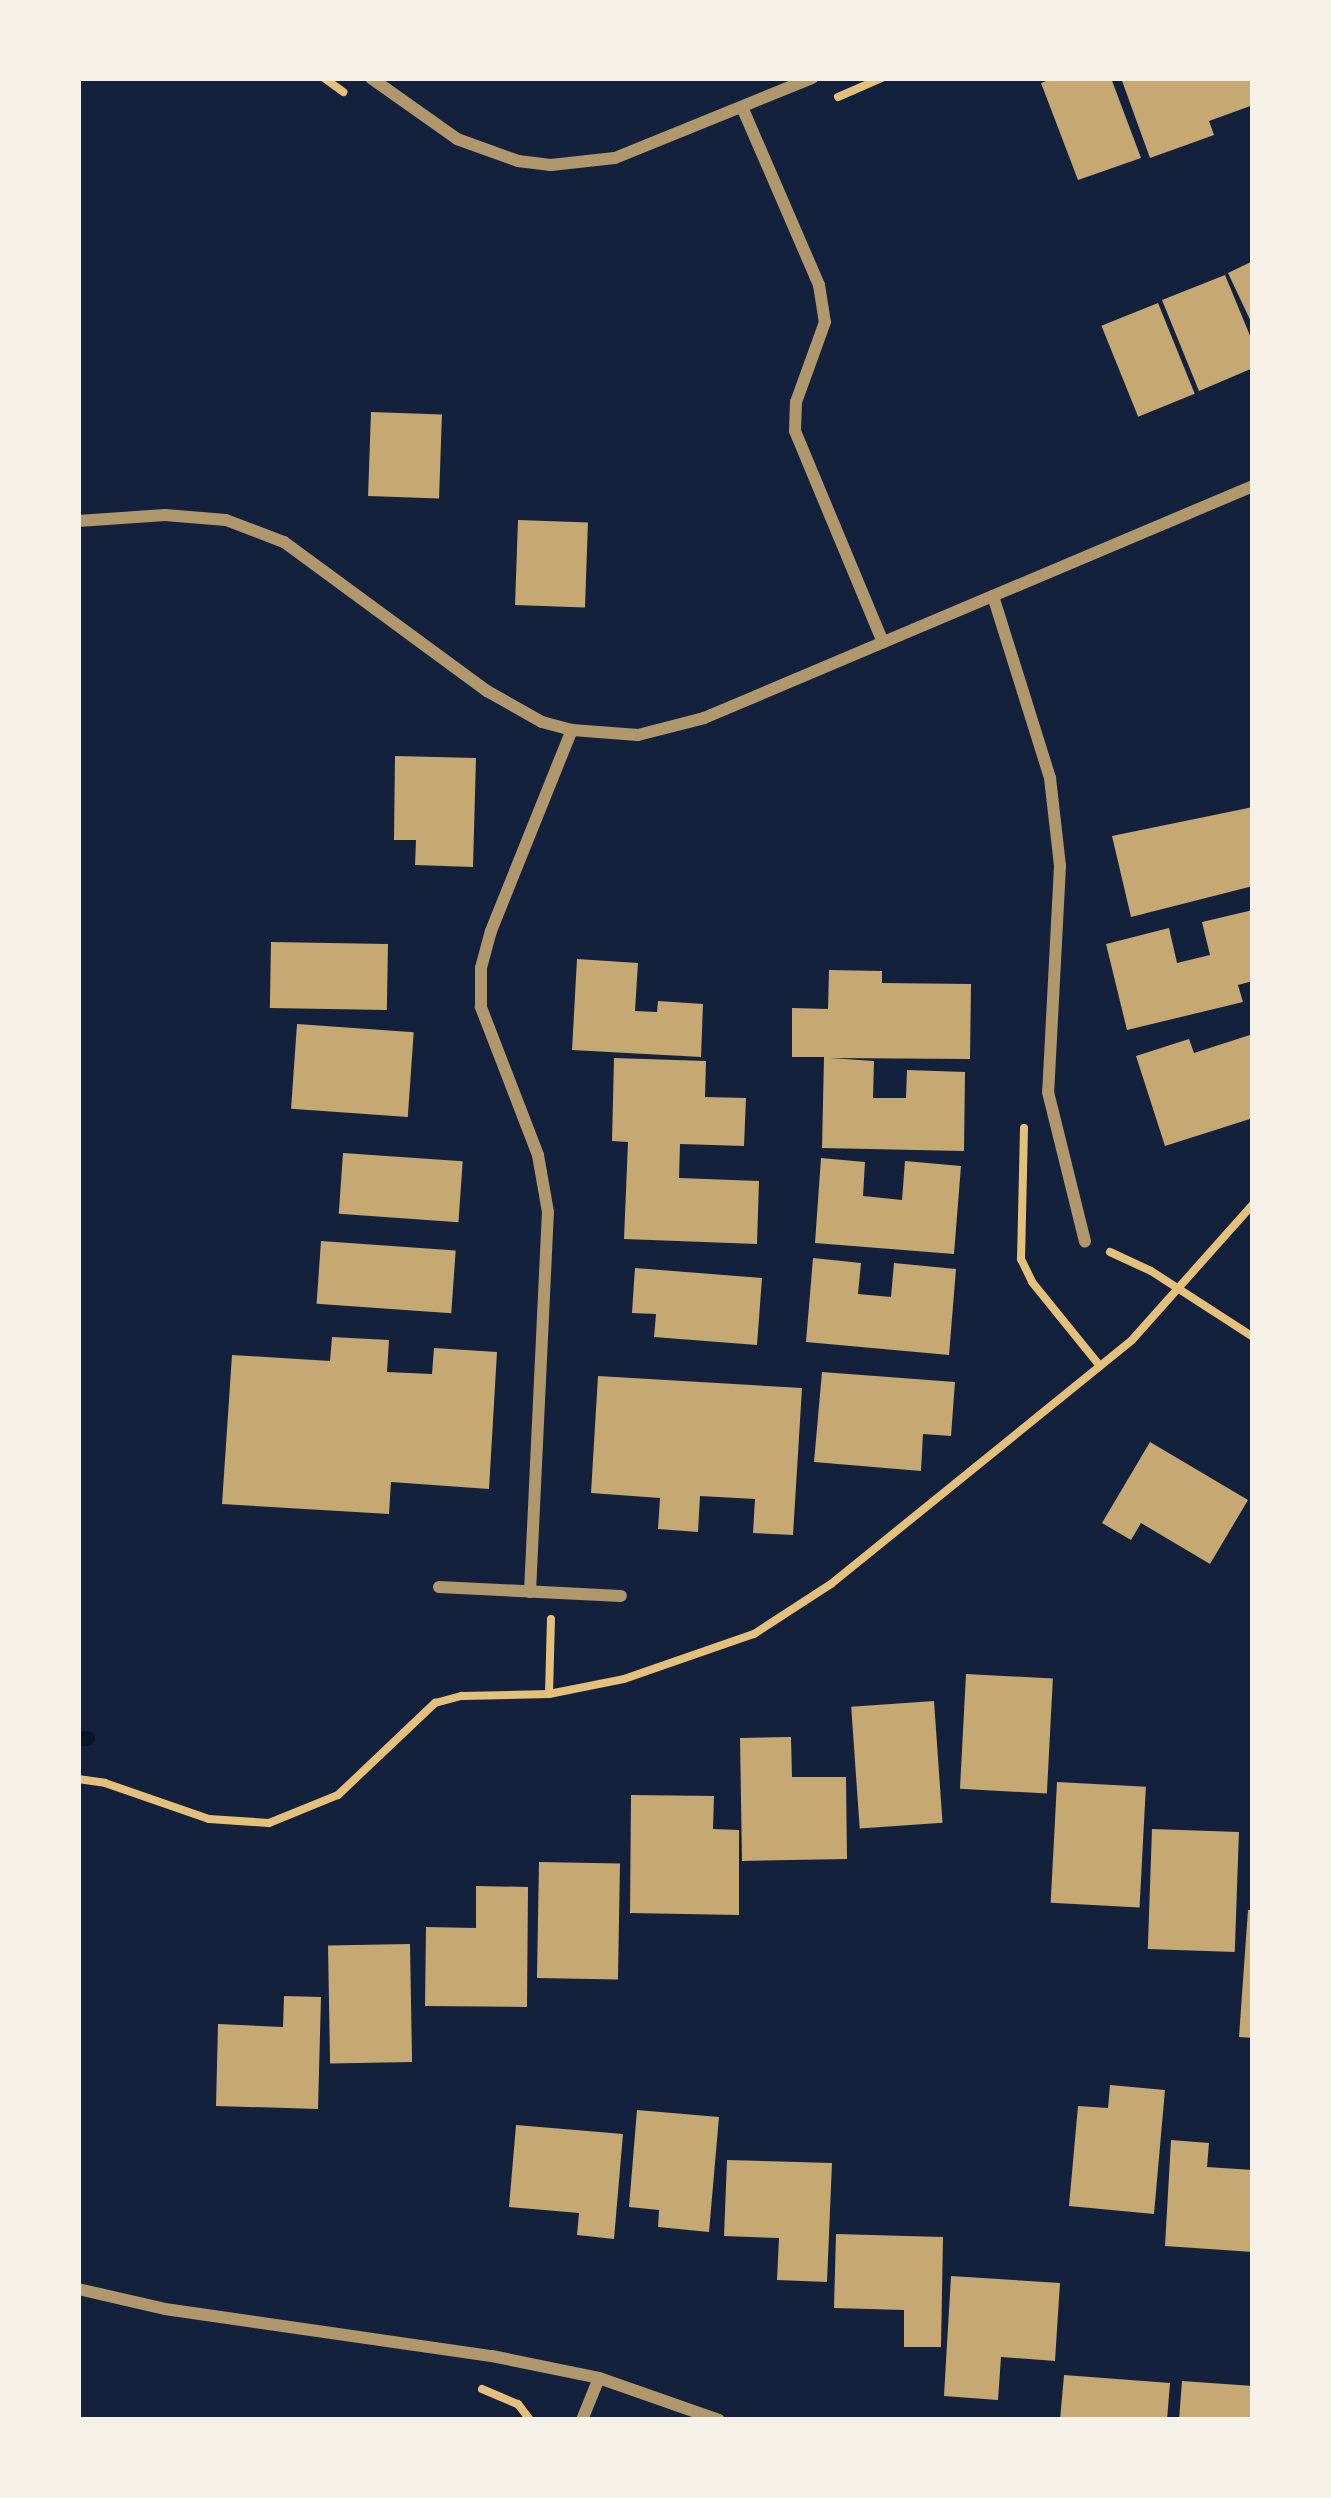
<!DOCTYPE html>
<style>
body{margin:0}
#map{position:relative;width:1331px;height:2498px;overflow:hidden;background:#14213d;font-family:"Playfair Display",serif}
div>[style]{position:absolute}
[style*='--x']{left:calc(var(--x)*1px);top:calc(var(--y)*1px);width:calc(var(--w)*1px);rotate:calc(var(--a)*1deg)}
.stream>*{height:15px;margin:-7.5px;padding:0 7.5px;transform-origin:7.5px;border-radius:7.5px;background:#0b132b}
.building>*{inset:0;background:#c6a872;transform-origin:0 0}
.path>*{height:8px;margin:-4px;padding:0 4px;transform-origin:4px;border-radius:4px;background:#e5c07b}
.minor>*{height:12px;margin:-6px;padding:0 6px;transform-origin:6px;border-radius:6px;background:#b1986c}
span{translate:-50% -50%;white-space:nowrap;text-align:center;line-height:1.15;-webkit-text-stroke:12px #f6f1e7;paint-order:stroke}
.frame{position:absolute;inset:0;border:81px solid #f6f1e7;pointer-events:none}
</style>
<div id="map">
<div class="stream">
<i style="--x:78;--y:1738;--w:9;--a:0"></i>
</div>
<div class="building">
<i style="clip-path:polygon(1054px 78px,1111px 78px,1141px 158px,1078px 180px,1041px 83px)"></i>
<i style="clip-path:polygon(1121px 78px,1253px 78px,1253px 105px,1209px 121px,1214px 135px,1150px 158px)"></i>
<i style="clip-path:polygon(1253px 261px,1253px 326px,1228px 273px)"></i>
<i style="clip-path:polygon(1225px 275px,1253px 343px,1253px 368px,1199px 391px,1162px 300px)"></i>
<i style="left:1158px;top:303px;width:98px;height:61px;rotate:68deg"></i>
<i style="left:371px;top:412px;width:71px;height:84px;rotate:2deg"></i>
<i style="left:518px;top:520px;width:70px;height:85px;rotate:2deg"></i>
<i style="clip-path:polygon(395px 756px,476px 758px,473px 867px,415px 865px,416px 840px,394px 840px)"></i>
<i style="clip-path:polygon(1253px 807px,1253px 886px,1131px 917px,1112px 836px)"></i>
<i style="clip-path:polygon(1253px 910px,1253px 981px,1238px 985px,1243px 1002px,1127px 1030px,1106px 944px,1169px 928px,1177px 963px,1210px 955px,1202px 922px)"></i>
<i style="left:271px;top:942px;width:117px;height:66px;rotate:1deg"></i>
<i style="clip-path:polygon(577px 959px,638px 963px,635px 1011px,657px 1012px,658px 1001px,703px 1004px,701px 1057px,572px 1050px)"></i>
<i style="clip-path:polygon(829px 970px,882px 971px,882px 983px,971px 984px,970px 1059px,830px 1058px,874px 1061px,873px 1098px,906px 1098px,907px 1070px,965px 1072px,964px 1151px,822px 1148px,824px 1057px,792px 1057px,792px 1008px,828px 1009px)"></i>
<i style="left:297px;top:1024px;width:117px;height:85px;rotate:4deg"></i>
<i style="clip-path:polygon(1253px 1034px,1253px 1118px,1165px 1146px,1136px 1056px,1189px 1039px,1194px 1053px)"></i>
<i style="clip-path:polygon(614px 1058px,706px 1061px,705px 1097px,746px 1098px,744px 1146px,680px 1144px,679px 1178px,759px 1181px,757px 1244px,624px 1239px,628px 1142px,612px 1141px)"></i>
<i style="left:343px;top:1153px;width:120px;height:61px;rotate:4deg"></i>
<i style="clip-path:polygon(821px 1158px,865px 1162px,863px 1196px,902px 1200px,905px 1161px,961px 1166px,954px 1254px,815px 1243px)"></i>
<i style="left:321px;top:1241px;width:135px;height:63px;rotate:4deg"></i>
<i style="clip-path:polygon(813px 1258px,861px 1263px,858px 1294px,891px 1297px,894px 1263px,956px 1269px,949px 1355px,806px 1342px)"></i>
<i style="clip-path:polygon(635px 1268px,762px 1278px,757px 1345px,654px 1337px,656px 1314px,632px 1313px)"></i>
<i style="clip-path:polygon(332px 1337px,389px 1340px,387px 1372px,432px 1374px,434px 1348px,497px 1352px,489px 1489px,391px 1482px,389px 1514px,222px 1504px,232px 1355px,330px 1361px)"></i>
<i style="clip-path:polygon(822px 1372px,955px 1382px,951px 1436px,923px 1434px,921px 1471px,814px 1462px)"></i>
<i style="clip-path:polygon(598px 1376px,802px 1388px,793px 1535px,753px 1533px,755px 1499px,700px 1496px,698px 1532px,658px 1529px,660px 1498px,591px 1493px)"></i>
<i style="clip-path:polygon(1150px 1442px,1248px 1500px,1210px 1564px,1141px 1523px,1131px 1540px,1102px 1523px)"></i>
<i style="left:966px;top:1674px;width:87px;height:115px;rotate:3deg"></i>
<i style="left:934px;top:1701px;width:122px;height:83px;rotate:86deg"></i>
<i style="clip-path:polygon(791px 1737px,792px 1777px,846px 1777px,847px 1859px,742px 1861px,740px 1738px)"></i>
<i style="left:1057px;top:1782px;width:89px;height:121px;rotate:3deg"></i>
<i style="clip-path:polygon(631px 1795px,714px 1796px,713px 1829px,739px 1830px,739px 1915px,630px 1913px)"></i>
<i style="left:1152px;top:1829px;width:87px;height:120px;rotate:2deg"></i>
<i style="left:539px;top:1862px;width:81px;height:116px;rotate:1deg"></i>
<i style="clip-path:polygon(476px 1886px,528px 1887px,527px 2007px,425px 2006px,426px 1927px,476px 1928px)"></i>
<i style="clip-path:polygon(1248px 1910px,1253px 1910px,1253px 2038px,1239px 2037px)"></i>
<i style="left:410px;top:1944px;width:118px;height:82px;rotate:89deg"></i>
<i style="clip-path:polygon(284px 1996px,321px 1997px,318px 2109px,216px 2106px,218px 2024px,283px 2027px)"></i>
<i style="clip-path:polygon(1110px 2085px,1165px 2090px,1154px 2214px,1069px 2206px,1078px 2106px,1108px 2108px)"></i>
<i style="clip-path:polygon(637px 2110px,719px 2117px,709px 2232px,658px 2227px,659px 2210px,629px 2207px)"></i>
<i style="clip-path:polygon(516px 2125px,623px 2134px,614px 2239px,577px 2235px,579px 2213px,509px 2207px)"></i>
<i style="clip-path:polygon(1171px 2140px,1209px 2143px,1207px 2167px,1253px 2170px,1253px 2252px,1165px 2246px)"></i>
<i style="clip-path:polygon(727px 2160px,832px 2163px,827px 2282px,777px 2280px,779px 2238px,724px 2236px)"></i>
<i style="clip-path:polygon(836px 2234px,943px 2237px,941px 2347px,904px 2347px,904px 2310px,834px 2308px)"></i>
<i style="clip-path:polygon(951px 2276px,1060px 2283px,1055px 2361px,1001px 2357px,998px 2400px,944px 2396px)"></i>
<i style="clip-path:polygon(1064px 2375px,1170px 2383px,1167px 2420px,1060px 2420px)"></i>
<i style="clip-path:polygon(1182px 2381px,1253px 2386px,1253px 2420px,1179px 2420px)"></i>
</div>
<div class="path">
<i style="--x:324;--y:78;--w:24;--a:36"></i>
<i style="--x:838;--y:97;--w:48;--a:-23.4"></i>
<i style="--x:1024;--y:1128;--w:131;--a:91.3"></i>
<i style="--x:1021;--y:1259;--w:25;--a:64"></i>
<i style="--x:1032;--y:1282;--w:108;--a:51"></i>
<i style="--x:1110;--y:1252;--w:45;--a:24.9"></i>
<i style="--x:1151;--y:1271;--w:121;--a:32.9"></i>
<i style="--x:549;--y:1694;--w:75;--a:-88.5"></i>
<i style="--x:78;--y:1779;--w:27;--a:8"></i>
<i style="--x:105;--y:1783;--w:110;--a:19.1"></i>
<i style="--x:209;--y:1819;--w:60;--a:3.8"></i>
<i style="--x:269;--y:1823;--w:74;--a:-22.1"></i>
<i style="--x:338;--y:1795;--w:134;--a:-43.5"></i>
<i style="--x:435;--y:1703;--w:28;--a:-15"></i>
<i style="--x:462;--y:1696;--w:87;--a:-1.3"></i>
<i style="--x:549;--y:1694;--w:76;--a:-11.3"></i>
<i style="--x:624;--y:1679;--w:138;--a:-19.1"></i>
<i style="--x:754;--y:1634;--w:92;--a:-33"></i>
<i style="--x:831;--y:1584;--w:387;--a:-39"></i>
<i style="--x:1132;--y:1340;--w:182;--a:-48.3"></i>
<i style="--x:482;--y:2389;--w:39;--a:23"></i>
<i style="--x:518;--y:2404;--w:20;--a:53"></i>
</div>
<div class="minor">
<i style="--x:371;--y:78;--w:105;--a:35.3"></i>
<i style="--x:457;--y:139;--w:65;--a:19.8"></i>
<i style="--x:518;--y:161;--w:33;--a:7"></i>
<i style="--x:551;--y:165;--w:64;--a:-6.2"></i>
<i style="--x:615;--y:158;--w:213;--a:-22.1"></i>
<i style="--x:742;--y:107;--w:194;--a:66.6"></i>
<i style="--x:819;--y:285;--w:37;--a:81"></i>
<i style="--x:825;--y:322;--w:85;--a:109.9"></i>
<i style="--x:796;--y:402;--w:29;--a:92"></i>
<i style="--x:795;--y:431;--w:229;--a:67.4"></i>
<i style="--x:78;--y:521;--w:87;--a:-3.9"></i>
<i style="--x:165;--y:515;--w:61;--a:4.7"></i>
<i style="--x:226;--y:520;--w:62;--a:20.8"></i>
<i style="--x:284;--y:542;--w:252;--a:36.3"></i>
<i style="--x:487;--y:691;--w:63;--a:29.4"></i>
<i style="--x:542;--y:722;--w:31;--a:15"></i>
<i style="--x:572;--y:730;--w:66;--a:4.3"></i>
<i style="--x:638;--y:735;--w:68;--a:-14.4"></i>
<i style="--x:704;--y:718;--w:596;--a:-22.91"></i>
<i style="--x:993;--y:596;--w:191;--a:72.6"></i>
<i style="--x:1050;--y:778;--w:89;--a:83.5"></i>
<i style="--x:1060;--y:866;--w:226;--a:93"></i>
<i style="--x:1048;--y:1092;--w:154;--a:76.1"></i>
<i style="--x:439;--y:1587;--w:182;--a:2.8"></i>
<i style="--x:530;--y:1592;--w:380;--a:-87.3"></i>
<i style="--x:548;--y:1212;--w:58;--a:-100"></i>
<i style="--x:538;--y:1155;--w:159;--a:-111.1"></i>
<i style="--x:481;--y:1007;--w:39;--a:-90"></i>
<i style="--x:481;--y:968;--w:38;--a:-75"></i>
<i style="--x:491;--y:931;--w:217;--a:-68.1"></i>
<i style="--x:78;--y:2289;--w:89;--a:12.9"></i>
<i style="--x:165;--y:2309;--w:330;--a:8.2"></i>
<i style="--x:492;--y:2356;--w:109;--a:11.6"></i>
<i style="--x:599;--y:2378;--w:127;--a:19.3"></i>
<i style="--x:582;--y:2420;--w:45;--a:-68"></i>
</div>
<div class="frame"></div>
</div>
